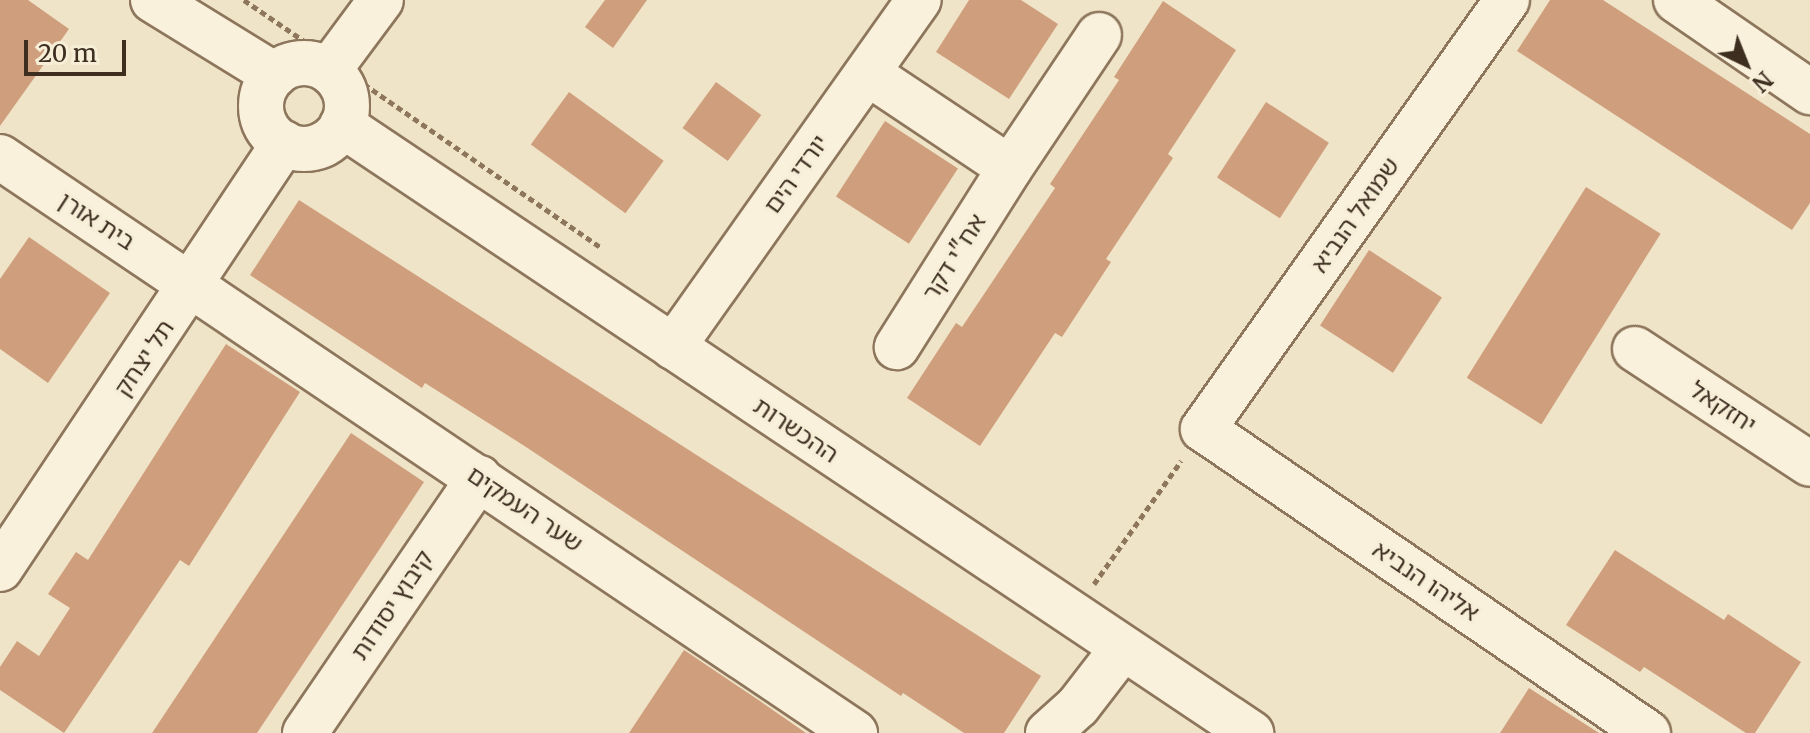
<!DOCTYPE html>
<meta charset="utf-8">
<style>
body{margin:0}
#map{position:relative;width:1810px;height:733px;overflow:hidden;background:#f0e4c8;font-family:Merriweather,"Noto Sans Hebrew",serif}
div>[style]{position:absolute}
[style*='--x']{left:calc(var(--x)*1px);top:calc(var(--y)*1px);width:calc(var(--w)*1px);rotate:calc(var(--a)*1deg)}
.building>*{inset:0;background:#cf9f7d;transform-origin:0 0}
.path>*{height:5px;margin-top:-2.5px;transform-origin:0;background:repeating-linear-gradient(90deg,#8d765c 0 6px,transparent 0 10px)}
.roads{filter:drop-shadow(2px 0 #8d765c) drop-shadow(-2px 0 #8d765c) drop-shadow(0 2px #8d765c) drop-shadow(0 -2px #8d765c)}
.minor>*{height:44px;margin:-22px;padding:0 22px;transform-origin:22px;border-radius:22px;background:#faf1dc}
.minor>.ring{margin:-22px;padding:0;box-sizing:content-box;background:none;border:44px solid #faf1dc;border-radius:50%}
span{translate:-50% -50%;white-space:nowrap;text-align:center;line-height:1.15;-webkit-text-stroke:6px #f7eed8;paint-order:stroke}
.street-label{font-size:24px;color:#3d2e20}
.north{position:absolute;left:1706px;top:24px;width:80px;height:80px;-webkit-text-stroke:6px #f7eed8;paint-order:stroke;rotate:137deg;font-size:22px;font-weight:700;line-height:32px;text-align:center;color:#3d2e20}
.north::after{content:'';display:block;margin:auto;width:28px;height:36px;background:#3d2e20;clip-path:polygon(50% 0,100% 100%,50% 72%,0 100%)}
.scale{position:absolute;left:24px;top:40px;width:102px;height:36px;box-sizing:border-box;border:4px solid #3d2e20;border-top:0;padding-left:10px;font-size:24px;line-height:28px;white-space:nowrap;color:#3d2e20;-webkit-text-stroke:6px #f7eed8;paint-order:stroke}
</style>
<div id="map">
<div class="building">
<i style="clip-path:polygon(0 0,28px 0,69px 29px,0 126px)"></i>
<i style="clip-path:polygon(605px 0,647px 0,613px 48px,585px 27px)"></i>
<i style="clip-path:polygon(969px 0,1021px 0,1058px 24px,1009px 99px,936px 52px)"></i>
<i style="clip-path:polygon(1550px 0,1603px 0,1810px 134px,1810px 203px,1792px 230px,1517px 51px)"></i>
<i style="clip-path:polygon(1163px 1px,1236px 50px,1168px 154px,1173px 158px,1106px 259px,1111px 262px,1062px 337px,1055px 333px,980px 446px,907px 398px,956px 323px,962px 327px,1055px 188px,1050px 184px,1119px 80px,1114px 77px)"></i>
<i style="left:716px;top:82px;width:56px;height:57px;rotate:36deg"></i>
<i style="left:569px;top:92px;width:117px;height:65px;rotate:36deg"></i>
<i style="left:1266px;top:102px;width:75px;height:90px;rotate:33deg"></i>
<i style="left:885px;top:121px;width:87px;height:90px;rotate:33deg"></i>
<i style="left:1586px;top:187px;width:88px;height:225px;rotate:32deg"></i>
<i style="clip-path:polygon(299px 200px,1041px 676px,1004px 733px,964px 733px,903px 693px,901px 696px,526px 447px,425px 383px,422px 388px,250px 275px)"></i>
<i style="clip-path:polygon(29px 237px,110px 293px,48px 383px,0 349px,0 279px)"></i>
<i style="left:1369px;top:250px;width:87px;height:90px;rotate:33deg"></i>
<i style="clip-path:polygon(226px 344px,300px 392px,189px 566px,180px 560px,64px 733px,0 690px,0 667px,17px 641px,39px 656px,70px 608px,48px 594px,76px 552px,88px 560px)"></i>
<i style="clip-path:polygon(351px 433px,424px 482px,375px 556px,257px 733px,152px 733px)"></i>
<i style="clip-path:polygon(1615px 550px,1724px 620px,1728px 614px,1801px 662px,1755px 733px,1746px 733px,1644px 667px,1640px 672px,1566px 625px)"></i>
<i style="clip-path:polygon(684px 650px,757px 699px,806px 733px,629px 733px)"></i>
<i style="clip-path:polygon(1529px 688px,1599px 733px,1500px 733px)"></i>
</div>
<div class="path">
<i style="--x:244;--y:0;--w:73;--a:34.3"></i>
<i style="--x:364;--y:84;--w:287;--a:34.6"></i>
<i style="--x:1094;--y:584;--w:151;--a:-54.7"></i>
</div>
<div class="roads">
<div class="minor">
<i style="--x:153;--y:0;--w:143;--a:31.6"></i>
<i style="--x:1507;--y:0;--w:526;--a:125.32"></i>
<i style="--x:1203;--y:429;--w:539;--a:34.34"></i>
<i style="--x:1676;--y:0;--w:163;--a:34.5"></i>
<i class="ring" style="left:261px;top:63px;width:42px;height:42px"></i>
<i style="--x:329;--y:70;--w:87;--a:-53.4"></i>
<i style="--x:869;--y:74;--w:169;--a:33.7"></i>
<i style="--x:1010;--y:168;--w:212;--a:122.3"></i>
<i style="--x:342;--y:125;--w:1094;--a:33.78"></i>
<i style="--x:0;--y:157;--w:1031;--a:33.97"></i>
<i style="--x:1010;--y:168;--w:160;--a:-56.2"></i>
<i style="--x:673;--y:347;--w:425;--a:-54.7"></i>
<i style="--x:1635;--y:349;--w:209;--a:33.3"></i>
<i style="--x:0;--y:569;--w:512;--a:-56.31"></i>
<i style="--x:305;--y:733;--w:309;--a:-55.7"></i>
<i style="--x:1048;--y:733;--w:40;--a:-42"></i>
<i style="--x:1078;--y:706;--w:72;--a:-52.3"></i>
</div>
</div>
<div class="street-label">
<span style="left:796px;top:174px;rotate:-54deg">יורדי הים</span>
<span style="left:1355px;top:215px;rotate:-55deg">שמואל הנביא</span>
<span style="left:97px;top:221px;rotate:33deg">בית אורן</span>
<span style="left:954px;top:257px;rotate:-58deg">אח"י דקר</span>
<span style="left:144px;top:358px;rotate:-56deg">תל יצחק</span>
<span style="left:1723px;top:407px;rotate:33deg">יחזקאל</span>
<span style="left:796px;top:430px;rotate:34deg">ההכשרות</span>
<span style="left:525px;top:509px;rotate:34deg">שער העמקים</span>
<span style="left:1426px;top:581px;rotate:34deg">אליהו הנביא</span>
<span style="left:392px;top:605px;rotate:-56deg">קיבוץ יסודות</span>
</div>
<div class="north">N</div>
<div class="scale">20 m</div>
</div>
